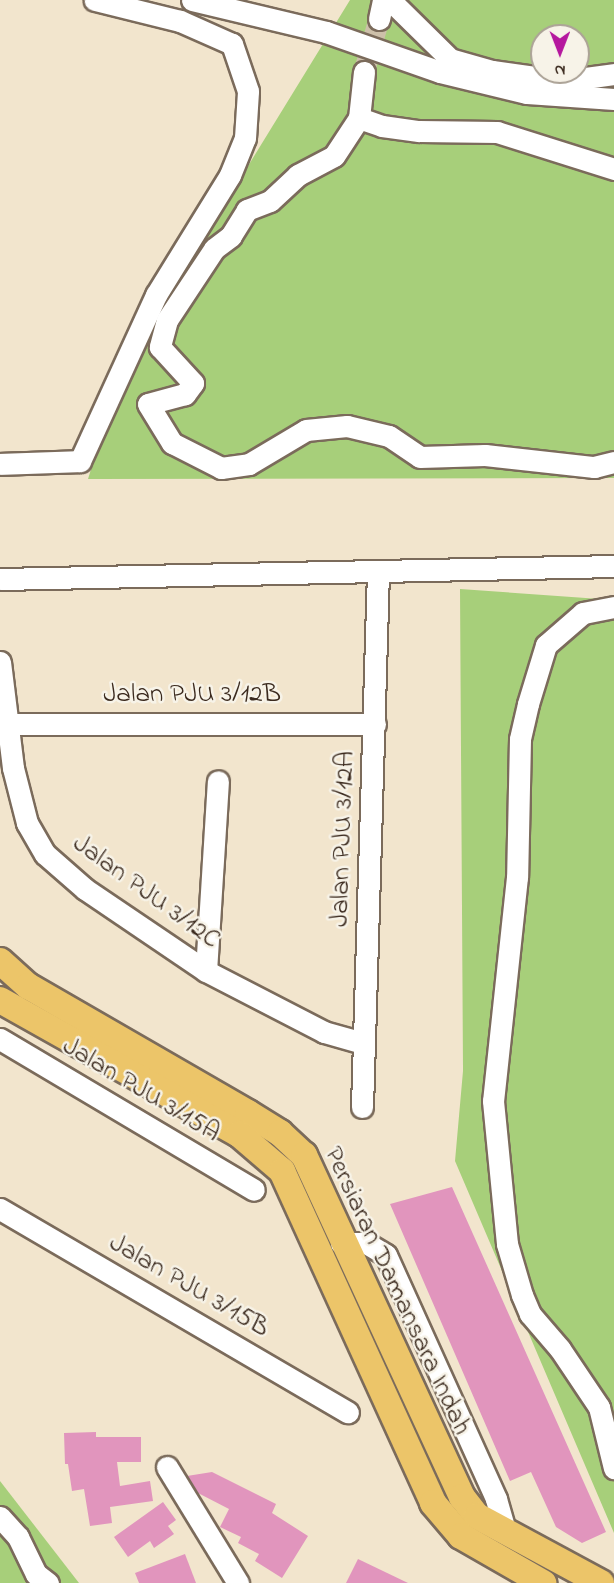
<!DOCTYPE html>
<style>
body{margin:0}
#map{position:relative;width:614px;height:1583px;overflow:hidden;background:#f2e5cd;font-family:"Indie Flower",sans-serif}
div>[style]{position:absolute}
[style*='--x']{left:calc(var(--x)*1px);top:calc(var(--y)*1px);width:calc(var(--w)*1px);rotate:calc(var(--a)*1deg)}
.green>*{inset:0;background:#a7cf7a}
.building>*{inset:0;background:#e195bd}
.minor-tunnel>*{height:21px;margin-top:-10.5px;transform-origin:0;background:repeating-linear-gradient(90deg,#cdc0aa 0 21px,transparent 0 31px)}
.roads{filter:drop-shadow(2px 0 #7b6b5b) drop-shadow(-2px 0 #7b6b5b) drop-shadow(0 2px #7b6b5b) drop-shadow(0 -2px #7b6b5b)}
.minor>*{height:21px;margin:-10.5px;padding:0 10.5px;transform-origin:10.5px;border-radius:10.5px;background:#fff}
.major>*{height:26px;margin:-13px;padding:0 13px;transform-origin:13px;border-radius:13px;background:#ecc569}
span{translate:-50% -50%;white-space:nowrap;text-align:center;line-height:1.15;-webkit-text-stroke:5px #f7f3e8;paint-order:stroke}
.street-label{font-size:27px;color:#3b2a1e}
.north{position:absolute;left:530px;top:24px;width:60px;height:60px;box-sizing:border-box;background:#f7f3e8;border:2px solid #aca397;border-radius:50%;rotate:180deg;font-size:16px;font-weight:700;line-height:24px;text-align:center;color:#3b2a1e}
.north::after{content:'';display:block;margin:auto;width:21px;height:27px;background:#b5179e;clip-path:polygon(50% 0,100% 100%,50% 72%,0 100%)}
</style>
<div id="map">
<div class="green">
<i style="clip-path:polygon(evenodd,350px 0,614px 0,614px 478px,88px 479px,122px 371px,350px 0,542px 36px,578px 36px,578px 72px,542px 72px,542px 36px)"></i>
<i style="clip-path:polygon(460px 589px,614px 600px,614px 1533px,455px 1161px,463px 1071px)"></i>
<i style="clip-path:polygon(0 1481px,79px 1583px,0 1583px)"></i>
</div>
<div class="building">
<i style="clip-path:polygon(452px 1187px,606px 1532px,582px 1543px,556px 1527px,531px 1472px,510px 1481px,390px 1204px)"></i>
<i style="clip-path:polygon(96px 1432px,96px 1437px,141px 1437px,141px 1462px,117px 1462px,120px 1486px,150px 1481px,153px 1501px,110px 1507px,112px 1523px,90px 1526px,84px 1489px,72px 1491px,68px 1464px,65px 1464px,64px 1433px)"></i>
<i style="clip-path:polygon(212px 1472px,276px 1504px,272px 1513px,308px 1536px,282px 1578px,255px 1561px,259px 1554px,238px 1543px,241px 1537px,220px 1527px,229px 1509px,198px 1493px,187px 1476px)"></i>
<i style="clip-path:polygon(163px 1502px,176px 1520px,168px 1526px,174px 1534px,154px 1548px,150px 1541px,128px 1557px,114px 1537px)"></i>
<i style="clip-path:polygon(185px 1554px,196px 1583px,139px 1583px,135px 1573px)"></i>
<i style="clip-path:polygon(358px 1559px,408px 1583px,346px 1583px)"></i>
</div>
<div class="minor-tunnel">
<i style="--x:364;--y:72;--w:55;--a:-74.2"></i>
</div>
<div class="roads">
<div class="minor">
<i style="--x:192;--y:0;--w:138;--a:13.4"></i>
<i style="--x:326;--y:32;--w:121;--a:19.3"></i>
<i style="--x:440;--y:72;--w:89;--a:13.6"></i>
<i style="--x:527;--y:93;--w:87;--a:3.9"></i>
<i style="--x:390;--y:0;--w:84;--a:44.5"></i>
<i style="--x:450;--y:59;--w:44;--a:15.9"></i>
<i style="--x:492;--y:71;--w:72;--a:8"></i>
<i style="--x:563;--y:81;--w:51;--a:-7.8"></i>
<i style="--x:379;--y:19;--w:19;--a:-78"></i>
<i style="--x:364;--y:72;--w:46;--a:96.2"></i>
<i style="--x:359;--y:118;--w:45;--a:123.3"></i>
<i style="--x:334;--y:156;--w:41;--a:152.2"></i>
<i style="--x:298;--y:175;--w:38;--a:137"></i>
<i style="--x:270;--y:201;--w:25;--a:159"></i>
<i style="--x:247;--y:210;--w:31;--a:122"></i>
<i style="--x:231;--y:236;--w:21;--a:143"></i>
<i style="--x:214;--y:249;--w:85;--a:123.5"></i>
<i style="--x:167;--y:320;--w:28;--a:105"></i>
<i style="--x:160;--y:347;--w:49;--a:47.5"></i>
<i style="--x:193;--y:383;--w:14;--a:126"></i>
<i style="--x:185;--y:394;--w:38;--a:165"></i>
<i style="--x:148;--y:404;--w:46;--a:58.4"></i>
<i style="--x:172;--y:443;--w:55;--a:27"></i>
<i style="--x:221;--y:468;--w:28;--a:-8"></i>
<i style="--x:249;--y:464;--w:66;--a:-30.8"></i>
<i style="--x:306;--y:430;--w:41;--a:-5.6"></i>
<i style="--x:347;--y:426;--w:43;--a:13.4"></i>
<i style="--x:389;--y:436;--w:37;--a:34"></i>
<i style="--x:420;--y:457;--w:65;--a:-1.8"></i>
<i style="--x:485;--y:455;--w:110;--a:6.3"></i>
<i style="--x:594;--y:467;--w:21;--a:-14"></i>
<i style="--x:359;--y:118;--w:24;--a:19"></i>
<i style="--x:382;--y:126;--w:37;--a:8"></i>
<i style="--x:419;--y:131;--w:78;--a:0.7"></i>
<i style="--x:497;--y:132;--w:123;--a:17.5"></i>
<i style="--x:0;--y:464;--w:80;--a:-2.1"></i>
<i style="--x:80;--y:461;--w:183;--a:-65.4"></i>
<i style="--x:156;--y:295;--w:141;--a:-58.3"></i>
<i style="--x:230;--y:175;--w:40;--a:-68"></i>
<i style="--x:245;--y:138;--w:47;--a:-86.3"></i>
<i style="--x:248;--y:91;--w:50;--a:-108.8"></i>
<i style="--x:232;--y:44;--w:57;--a:-156.1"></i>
<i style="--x:180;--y:21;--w:88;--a:-166.1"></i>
<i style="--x:0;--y:579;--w:614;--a:-1.21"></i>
<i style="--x:614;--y:607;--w:32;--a:169"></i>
<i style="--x:583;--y:613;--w:49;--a:139.1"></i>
<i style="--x:546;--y:645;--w:62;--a:107"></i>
<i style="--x:528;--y:704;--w:36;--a:103"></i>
<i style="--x:520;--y:739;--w:138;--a:91.2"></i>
<i style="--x:517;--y:877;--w:225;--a:96.1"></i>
<i style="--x:493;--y:1101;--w:144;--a:84.4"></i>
<i style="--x:507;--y:1244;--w:53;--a:73.6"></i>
<i style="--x:522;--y:1295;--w:21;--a:67"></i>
<i style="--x:530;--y:1314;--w:46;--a:49.4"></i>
<i style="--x:560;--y:1349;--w:70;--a:56.1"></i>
<i style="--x:599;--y:1407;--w:63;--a:76.2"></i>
<i style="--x:0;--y:662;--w:107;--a:83"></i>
<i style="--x:13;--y:768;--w:57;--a:75.7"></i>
<i style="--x:27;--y:823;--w:36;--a:60"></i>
<i style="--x:45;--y:854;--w:53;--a:41.2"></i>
<i style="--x:85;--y:889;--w:146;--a:34.1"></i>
<i style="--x:206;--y:971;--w:133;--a:27.3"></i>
<i style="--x:324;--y:1032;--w:41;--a:15.8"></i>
<i style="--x:8;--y:724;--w:367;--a:0"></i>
<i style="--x:206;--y:971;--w:190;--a:-86.4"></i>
<i style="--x:0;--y:1039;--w:295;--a:30.7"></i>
<i style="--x:362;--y:1107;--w:535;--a:-88.29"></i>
<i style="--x:0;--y:1209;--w:403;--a:30.3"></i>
<i style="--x:341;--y:1243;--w:25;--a:0"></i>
<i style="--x:366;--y:1243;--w:23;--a:31"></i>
<i style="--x:386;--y:1255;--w:268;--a:65.7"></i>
<i style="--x:496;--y:1499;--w:33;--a:74"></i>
<i style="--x:167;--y:1467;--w:136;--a:58.5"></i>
<i style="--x:0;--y:1517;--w:27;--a:48"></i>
<i style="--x:18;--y:1537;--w:41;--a:64.1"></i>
<i style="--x:36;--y:1574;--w:15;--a:37"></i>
</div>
<div class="major">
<i style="--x:0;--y:961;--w:38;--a:42"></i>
<i style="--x:28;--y:986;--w:254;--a:30"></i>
<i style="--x:248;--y:1113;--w:38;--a:32"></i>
<i style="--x:280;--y:1133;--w:33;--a:43"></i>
<i style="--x:304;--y:1155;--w:377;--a:65.2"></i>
<i style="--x:462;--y:1497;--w:24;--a:52"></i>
<i style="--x:477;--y:1516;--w:141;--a:28.4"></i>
<i style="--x:0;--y:1000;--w:274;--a:29.3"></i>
<i style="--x:239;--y:1134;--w:57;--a:40.7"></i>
<i style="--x:282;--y:1171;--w:365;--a:65.5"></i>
<i style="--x:433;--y:1503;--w:43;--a:49.7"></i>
<i style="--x:461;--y:1536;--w:95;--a:29.8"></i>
</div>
</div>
<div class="street-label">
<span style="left:192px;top:695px">Jalan PJU 3/12B</span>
<span style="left:343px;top:839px;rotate:-88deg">Jalan PJU 3/12A</span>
<span style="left:146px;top:892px;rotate:36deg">Jalan PJU 3/12C</span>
<span style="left:141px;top:1090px;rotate:31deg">Jalan PJU 3/15A</span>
<span style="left:189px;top:1286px;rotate:30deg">Jalan PJU 3/15B</span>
<span style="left:397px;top:1291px;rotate:65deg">Persiaran Damansara Indah</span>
</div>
<div class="north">N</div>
</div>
